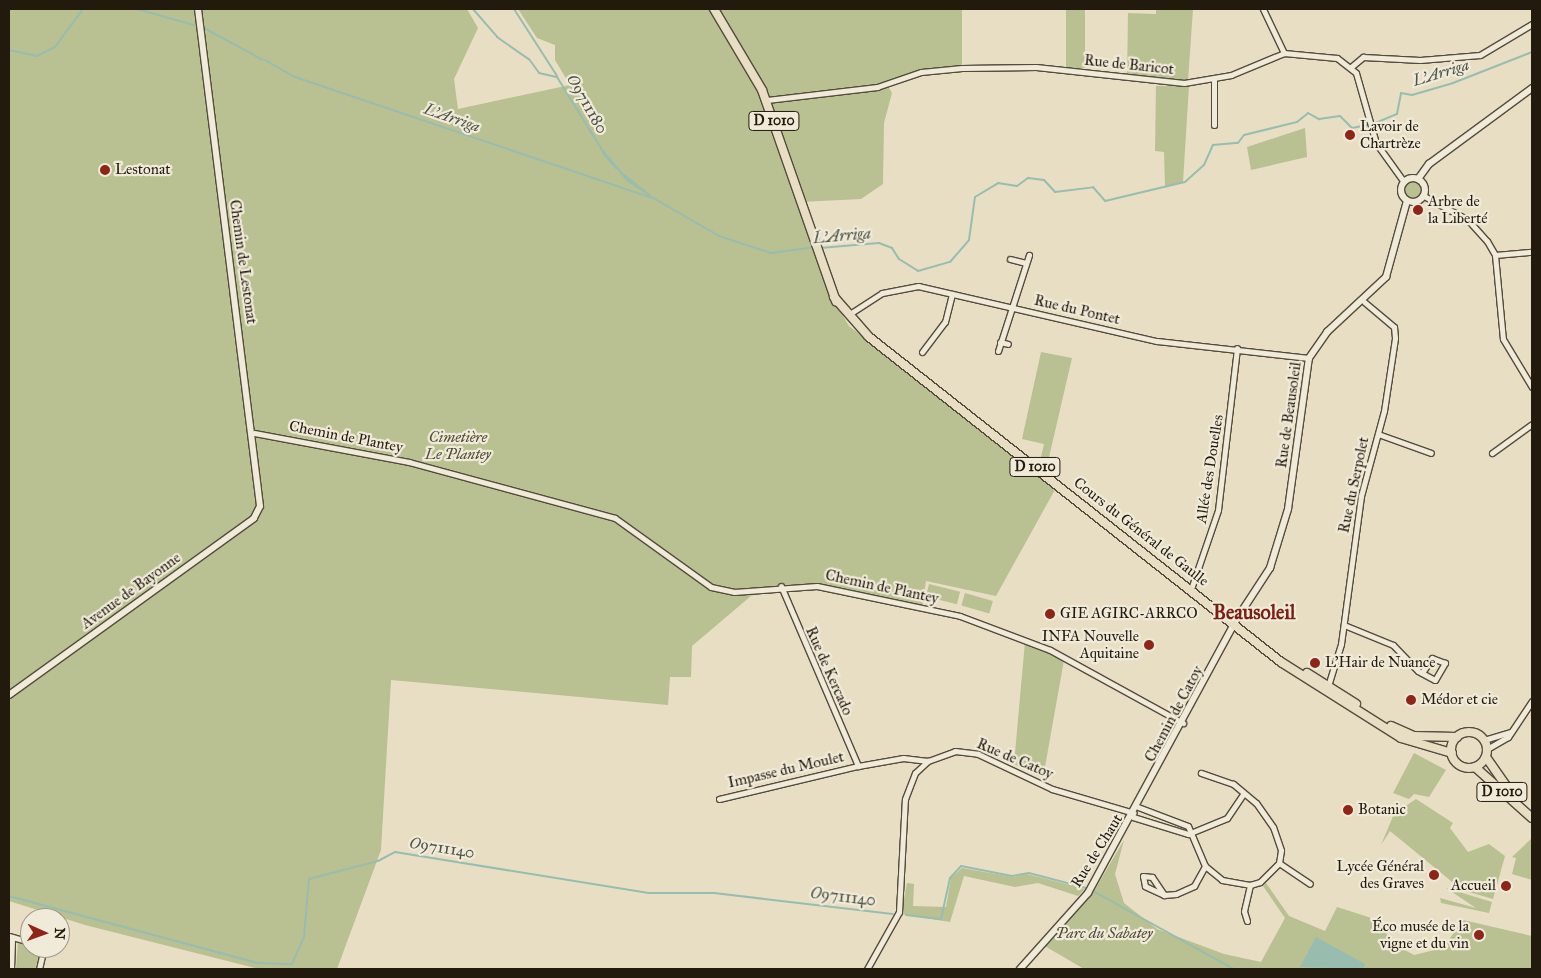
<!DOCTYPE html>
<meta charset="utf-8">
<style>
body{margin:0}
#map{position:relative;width:1541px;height:978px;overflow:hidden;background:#e8dec4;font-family:"IM FELL Great Primer",serif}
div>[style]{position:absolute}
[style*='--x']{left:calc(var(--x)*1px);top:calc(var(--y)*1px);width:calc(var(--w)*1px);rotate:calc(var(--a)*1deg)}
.green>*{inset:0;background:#b9c092;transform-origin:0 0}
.round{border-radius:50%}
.water>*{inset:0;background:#98bdae}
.stream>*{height:2px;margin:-1px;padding:0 1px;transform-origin:1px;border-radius:1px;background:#98bdae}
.roads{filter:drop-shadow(1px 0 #544b3c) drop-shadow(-1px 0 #544b3c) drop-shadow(0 1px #544b3c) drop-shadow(0 -1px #544b3c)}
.minor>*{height:5px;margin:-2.5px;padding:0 2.5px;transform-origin:2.5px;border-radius:2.5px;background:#f0ead9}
.tertiary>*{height:6px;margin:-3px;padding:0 3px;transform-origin:3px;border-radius:3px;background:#f0ead9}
.tertiary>.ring{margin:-3px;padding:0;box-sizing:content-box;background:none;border:6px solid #f0ead9;border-radius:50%}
.primary>*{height:8px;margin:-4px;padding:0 4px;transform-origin:4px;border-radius:4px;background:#e8dec4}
.primary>.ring{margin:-4px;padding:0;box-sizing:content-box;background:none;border:8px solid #e8dec4;border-radius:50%}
.dots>*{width:14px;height:14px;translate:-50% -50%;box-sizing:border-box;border:2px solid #f0ead9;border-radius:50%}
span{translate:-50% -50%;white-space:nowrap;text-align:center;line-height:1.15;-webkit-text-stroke:4.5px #f0ead9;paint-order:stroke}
.shield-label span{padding:1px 4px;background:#f0ead9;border:1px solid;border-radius:4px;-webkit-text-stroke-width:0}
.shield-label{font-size:14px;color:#231a0e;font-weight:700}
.street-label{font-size:15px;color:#231a0e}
.poi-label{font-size:15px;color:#231a0e}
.left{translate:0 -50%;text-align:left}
.right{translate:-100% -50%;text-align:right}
.park-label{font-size:15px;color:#504c36;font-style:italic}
.water-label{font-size:16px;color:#4c5346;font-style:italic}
.district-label{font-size:20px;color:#7a1f14;font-weight:700}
.frame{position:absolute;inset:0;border:10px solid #231a0e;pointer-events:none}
.north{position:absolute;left:20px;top:908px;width:50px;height:50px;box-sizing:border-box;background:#f0ead9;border:1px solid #9e9788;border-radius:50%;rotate:92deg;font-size:14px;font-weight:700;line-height:20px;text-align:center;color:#231a0e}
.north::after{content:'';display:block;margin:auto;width:18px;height:22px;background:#8f2418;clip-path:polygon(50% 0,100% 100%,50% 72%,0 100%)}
</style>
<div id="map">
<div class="green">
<i style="clip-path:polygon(9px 9px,467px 9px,478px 28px,454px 79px,458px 109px,570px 85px,555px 60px,555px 45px,537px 38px,518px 9px,962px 9px,962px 68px,938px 69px,887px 85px,892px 93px,884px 123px,883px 184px,861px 199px,801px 202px,829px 293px,849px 326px,1057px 486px,996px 596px,926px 581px,922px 608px,817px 586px,781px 586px,751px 596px,692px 646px,691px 677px,670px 677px,668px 705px,391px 680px,381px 850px,337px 969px,259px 969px,85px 925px,9px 901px)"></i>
<i style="left:1066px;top:9px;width:19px;height:59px"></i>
<i style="clip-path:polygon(1156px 9px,1193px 9px,1188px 81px,1127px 78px,1128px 13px,1156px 14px)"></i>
<i style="clip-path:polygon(1156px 86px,1189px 86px,1183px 182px,1165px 187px,1164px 152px,1155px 151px)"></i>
<i style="clip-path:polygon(1305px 128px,1307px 157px,1251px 170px,1247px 147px)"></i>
<i class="round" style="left:1405px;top:182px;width:16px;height:16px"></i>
<i style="clip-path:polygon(1041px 352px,1072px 358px,1047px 466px,1040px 461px,1044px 444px,1022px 439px)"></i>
<i style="left:929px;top:584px;width:32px;height:13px;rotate:14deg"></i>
<i style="left:965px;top:593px;width:29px;height:13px;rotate:16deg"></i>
<i style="clip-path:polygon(1025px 642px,1064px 660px,1043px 778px,1014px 764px)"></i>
<i style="clip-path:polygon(1414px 753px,1446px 770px,1429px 797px,1414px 794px,1409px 799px,1393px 793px)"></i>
<i style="clip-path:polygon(1416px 799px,1453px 823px,1450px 828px,1468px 852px,1489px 844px,1505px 856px,1493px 899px,1462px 890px,1390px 831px,1381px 845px,1394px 814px)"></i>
<i style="clip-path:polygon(1532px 838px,1532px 880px,1512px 874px,1516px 858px,1512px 857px)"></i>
<i style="clip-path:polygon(1124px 840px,1115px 874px,1124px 903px,1157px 929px,1224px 954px,1261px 962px,1285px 918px,1263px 886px,1266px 883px,1289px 916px,1325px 931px,1337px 907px,1381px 921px,1390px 942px,1414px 955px,1443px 948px,1463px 920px,1532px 936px,1532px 969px,1084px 969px,1043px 945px,1094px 891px)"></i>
<i style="clip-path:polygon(962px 868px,1013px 877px,1027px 874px,1085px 889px,1078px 896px,1038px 883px,1015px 887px,964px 876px,950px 922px,901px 914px,907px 883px,914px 884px,913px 906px,946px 907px,951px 878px)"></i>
<i style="clip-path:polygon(1446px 888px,1492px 902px,1489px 913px,1441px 903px,1440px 898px,1476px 908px)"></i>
<i style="clip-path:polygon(18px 942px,41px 949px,35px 969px,16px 969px)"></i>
</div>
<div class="water">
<i style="clip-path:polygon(1316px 937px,1365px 964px,1363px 969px,1300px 967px)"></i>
</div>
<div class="stream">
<i style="--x:137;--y:9;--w:62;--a:15.8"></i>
<i style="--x:473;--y:9;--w:37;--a:49"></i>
<i style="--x:497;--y:37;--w:39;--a:35"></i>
<i style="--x:529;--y:59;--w:17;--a:54"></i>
<i style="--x:539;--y:73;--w:18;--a:13"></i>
<i style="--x:557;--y:77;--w:86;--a:58.3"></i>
<i style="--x:602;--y:150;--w:40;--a:50"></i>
<i style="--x:628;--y:181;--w:27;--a:33"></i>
<i style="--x:514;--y:9;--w:80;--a:57.3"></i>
<i style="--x:202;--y:27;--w:69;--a:28.4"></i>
<i style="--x:9;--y:50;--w:29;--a:12"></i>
<i style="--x:37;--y:56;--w:20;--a:-27"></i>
<i style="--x:55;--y:47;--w:47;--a:-53.6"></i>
<i style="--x:265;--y:60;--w:34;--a:30"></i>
<i style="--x:295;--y:77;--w:380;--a:18.7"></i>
<i style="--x:655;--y:199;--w:74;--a:30"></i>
<i style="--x:719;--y:236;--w:55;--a:18.1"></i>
<i style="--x:771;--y:253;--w:45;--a:-7.6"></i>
<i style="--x:1373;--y:124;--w:26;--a:-23"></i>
<i style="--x:1397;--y:114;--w:21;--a:-79"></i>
<i style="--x:1401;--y:93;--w:11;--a:10"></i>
<i style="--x:1412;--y:95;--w:43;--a:-16.3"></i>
<i style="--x:1453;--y:83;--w:85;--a:-21.4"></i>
<i style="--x:603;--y:153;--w:20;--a:49"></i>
<i style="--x:623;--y:174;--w:26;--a:39"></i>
<i style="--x:820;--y:248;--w:59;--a:-4.8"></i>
<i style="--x:879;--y:243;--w:14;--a:21"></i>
<i style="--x:892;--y:248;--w:13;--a:58"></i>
<i style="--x:899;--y:259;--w:22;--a:32"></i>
<i style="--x:918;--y:271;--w:33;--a:-16"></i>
<i style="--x:950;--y:262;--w:29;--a:-49"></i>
<i style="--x:969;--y:240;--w:43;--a:-82.1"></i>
<i style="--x:975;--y:197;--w:27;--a:-31"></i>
<i style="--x:998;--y:183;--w:19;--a:9"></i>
<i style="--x:1017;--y:186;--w:14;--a:-36"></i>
<i style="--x:1028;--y:178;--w:16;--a:7"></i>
<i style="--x:1044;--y:180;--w:16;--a:47"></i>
<i style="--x:1055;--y:192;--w:38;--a:-7"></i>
<i style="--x:1093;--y:187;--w:18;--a:49"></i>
<i style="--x:1105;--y:201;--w:82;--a:-13.4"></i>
<i style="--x:1185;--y:182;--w:25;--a:-42"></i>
<i style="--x:1204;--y:165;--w:22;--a:-66"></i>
<i style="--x:1213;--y:145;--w:25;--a:-5"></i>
<i style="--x:1238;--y:143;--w:10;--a:-53"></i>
<i style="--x:1244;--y:135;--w:55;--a:-13.8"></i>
<i style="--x:1297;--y:122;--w:14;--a:-39"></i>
<i style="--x:1308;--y:113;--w:13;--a:29"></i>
<i style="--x:1319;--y:119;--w:21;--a:-8"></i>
<i style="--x:1340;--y:116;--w:17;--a:45"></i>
<i style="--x:1352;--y:128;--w:16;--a:-11"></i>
<i style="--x:1093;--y:891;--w:161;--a:29"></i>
<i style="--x:9;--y:896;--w:258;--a:15.1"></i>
<i style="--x:258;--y:963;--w:34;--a:2"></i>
<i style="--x:292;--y:964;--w:30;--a:-66"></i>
<i style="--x:304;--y:937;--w:58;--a:-85.1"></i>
<i style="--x:309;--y:879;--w:71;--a:-14.6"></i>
<i style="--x:378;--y:861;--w:19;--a:-28"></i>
<i style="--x:395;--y:852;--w:257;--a:9.2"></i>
<i style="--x:649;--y:893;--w:65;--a:0"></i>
<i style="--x:714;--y:893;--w:180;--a:6.7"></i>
<i style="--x:906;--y:915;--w:35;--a:7"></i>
<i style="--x:941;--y:919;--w:42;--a:-77.6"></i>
<i style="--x:950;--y:878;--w:16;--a:-47"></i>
<i style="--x:961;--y:866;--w:52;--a:11.1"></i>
<i style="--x:1012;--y:876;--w:17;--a:-10"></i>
<i style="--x:1029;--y:873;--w:59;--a:14.7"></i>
</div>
<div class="roads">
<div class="minor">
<i style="--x:1263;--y:9;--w:49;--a:64.5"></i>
<i style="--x:1284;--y:53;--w:53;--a:5.4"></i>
<i style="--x:1337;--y:58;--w:24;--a:38"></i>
<i style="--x:1356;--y:73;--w:73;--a:74.1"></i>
<i style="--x:1376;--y:143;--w:48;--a:54.3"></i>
<i style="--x:1351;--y:67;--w:16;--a:-40"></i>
<i style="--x:1363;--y:57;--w:57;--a:3"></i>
<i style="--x:1420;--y:60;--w:60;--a:-4.8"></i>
<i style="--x:1480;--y:55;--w:61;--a:-30.8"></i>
<i style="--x:1214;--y:79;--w:46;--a:90"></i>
<i style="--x:767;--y:100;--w:111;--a:-6.7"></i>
<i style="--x:877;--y:87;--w:46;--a:-18.8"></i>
<i style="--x:921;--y:72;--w:41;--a:-5.6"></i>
<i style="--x:962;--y:68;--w:74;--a:-0.8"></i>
<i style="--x:1036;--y:67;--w:149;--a:6.2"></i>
<i style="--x:1184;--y:83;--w:48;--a:-9.7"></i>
<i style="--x:1231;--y:75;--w:57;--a:-22.5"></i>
<i style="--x:1424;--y:196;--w:50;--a:28.6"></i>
<i style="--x:1468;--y:220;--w:28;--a:48"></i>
<i style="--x:1487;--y:241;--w:16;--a:60"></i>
<i style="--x:1495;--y:255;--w:84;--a:84.6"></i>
<i style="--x:1503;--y:339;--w:56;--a:58.9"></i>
<i style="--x:1495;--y:255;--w:37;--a:-5"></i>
<i style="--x:1010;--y:259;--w:16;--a:14"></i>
<i style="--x:848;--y:315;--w:40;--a:-32.9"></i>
<i style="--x:882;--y:293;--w:37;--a:-11"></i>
<i style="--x:918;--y:286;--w:245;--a:13"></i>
<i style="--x:1157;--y:341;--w:153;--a:6.4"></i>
<i style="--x:1000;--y:342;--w:8;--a:14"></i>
<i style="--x:998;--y:351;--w:101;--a:-72.1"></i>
<i style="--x:922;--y:352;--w:38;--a:-53"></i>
<i style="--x:945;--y:322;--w:29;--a:-76"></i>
<i style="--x:254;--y:433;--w:158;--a:10.6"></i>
<i style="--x:409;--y:462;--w:213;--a:15.2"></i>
<i style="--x:615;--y:518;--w:118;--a:35.7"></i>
<i style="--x:711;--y:587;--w:24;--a:12"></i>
<i style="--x:734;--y:592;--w:83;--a:-4.1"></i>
<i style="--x:817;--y:586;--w:146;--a:11.8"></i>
<i style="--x:960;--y:616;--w:96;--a:20.7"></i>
<i style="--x:1050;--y:650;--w:152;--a:28.8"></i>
<i style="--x:1378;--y:434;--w:56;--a:19.7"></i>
<i style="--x:1492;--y:453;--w:49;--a:-35.9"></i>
<i style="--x:781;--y:586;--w:196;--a:66.8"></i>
<i style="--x:1191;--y:589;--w:83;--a:-71.1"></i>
<i style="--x:1218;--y:510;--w:163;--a:-83.3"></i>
<i style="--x:1344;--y:625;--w:53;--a:22.2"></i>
<i style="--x:1393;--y:645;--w:36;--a:46"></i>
<i style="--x:1418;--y:671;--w:19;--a:28"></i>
<i style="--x:1435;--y:680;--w:20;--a:-60"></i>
<i style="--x:1445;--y:663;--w:14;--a:-159"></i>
<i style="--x:1432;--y:658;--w:18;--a:124"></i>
<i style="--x:1328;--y:686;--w:44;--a:-72.8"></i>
<i style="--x:1341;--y:644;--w:149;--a:-82.3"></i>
<i style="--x:1361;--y:496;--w:88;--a:-74.9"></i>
<i style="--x:1384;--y:411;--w:74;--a:-81.4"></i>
<i style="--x:1395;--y:338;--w:11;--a:-95"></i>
<i style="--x:1394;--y:327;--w:39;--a:-140"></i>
<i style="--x:1484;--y:740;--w:28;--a:-17"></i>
<i style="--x:1487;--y:749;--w:24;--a:-30"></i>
<i style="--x:1508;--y:737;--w:43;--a:-56.3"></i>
<i style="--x:719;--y:799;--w:143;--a:-13.4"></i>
<i style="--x:858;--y:766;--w:46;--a:-10.1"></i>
<i style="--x:903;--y:758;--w:25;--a:7"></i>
<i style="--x:1138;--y:807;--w:53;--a:20.8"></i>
<i style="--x:1188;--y:826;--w:43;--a:67"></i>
<i style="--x:1205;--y:866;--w:22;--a:39"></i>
<i style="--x:1222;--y:880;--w:28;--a:10"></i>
<i style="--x:1250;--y:885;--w:10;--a:-17"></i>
<i style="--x:1260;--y:882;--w:27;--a:-45"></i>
<i style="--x:1279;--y:863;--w:13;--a:-81"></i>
<i style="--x:1281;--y:850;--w:24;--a:-109"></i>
<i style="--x:1273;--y:827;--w:29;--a:-125"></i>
<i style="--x:1256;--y:803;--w:30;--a:-140"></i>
<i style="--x:1233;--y:784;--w:34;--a:-161"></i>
<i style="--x:1133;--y:817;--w:58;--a:17.2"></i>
<i style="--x:1188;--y:834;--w:42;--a:-22.3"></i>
<i style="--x:1227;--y:818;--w:30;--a:-56"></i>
<i style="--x:1279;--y:863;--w:37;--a:34"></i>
<i style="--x:1164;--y:895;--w:21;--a:-155"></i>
<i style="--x:1145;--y:886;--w:10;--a:-101"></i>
<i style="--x:1143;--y:876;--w:9;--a:6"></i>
<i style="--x:1152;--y:877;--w:22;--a:56"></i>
<i style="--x:1164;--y:895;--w:12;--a:-5"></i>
<i style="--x:1176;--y:894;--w:20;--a:-24"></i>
<i style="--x:1194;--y:886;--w:23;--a:-61"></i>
<i style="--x:1247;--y:921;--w:10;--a:-107"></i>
<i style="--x:1244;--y:911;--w:27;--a:-77"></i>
<i style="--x:9;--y:936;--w:22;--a:16"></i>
<i style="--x:11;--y:969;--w:32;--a:-88"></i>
<i style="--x:39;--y:969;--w:22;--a:-77"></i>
<i style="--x:867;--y:969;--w:65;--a:-60.7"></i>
<i style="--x:899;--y:912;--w:113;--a:-87"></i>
<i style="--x:905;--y:799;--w:28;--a:-69"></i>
<i style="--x:915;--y:773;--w:18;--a:-43"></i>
<i style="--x:928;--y:761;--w:29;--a:-20"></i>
<i style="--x:955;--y:751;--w:23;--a:7"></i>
<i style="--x:978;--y:754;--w:82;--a:25.3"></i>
<i style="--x:1052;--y:789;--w:85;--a:16.3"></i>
</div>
<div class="tertiary">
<i class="ring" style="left:1401px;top:178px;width:18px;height:18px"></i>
<i style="--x:1418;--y:179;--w:19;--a:-54"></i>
<i style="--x:1429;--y:164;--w:128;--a:-36.4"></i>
<i style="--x:9;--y:695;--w:302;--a:-35.8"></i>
<i style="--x:254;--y:518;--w:13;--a:-63"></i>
<i style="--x:260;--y:506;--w:501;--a:-97.11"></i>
<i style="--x:1020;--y:969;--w:102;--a:-48.2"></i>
<i style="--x:1088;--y:893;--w:314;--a:-61.5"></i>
<i style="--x:1238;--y:617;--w:59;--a:-56.9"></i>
<i style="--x:1270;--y:568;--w:62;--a:-73"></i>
<i style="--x:1288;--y:509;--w:152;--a:-82.1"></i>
<i style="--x:1309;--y:358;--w:32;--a:-55"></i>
<i style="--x:1327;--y:332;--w:81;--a:-43"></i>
<i style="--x:1386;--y:277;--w:79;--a:-74.6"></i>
</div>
<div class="primary">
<i style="--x:714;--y:9;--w:94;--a:59.3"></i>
<i style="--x:762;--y:90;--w:224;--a:70.7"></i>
<i style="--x:834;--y:297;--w:53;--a:48.8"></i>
<i style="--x:869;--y:337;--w:525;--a:38.27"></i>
<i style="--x:1281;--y:662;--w:142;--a:32.3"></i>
<i style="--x:1401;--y:738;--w:53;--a:16.4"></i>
<i style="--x:1307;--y:673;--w:58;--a:32.3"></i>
<i style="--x:1391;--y:726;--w:24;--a:24"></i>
<i style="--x:1413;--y:736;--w:44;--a:1.3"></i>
<i class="ring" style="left:1451px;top:732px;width:28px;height:28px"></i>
<i style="--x:1486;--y:757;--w:52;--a:55.1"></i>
<i style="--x:1475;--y:767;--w:76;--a:41.8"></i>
</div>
</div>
<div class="dots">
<i style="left:1350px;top:135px;background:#8f2418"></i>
<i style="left:105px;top:170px;background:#8f2418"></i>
<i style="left:1418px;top:210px;background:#8f2418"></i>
<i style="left:1050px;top:614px;background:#8f2418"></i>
<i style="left:1149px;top:645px;background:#8f2418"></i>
<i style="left:1315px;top:663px;background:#8f2418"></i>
<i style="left:1411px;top:700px;background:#8f2418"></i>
<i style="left:1348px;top:810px;background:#8f2418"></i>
<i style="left:1434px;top:875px;background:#8f2418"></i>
<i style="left:1506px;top:886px;background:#8f2418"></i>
<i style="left:1479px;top:935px;background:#8f2418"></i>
</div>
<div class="shield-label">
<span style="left:774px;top:121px">D 1010</span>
<span style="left:1035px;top:467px">D 1010</span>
<span style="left:1502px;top:792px">D 1010</span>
</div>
<div class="street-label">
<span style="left:1129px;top:65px;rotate:6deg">Rue de Baricot</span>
<span style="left:243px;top:262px;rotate:82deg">Chemin de Lestonat</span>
<span style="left:1077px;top:310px;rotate:13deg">Rue du Pontet</span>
<span style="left:1289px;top:415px;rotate:-82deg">Rue de Beausoleil</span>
<span style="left:346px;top:437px;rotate:11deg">Chemin de Plantey</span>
<span style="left:1210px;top:469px;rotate:-81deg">Allée des Douelles</span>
<span style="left:1354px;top:485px;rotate:-78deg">Rue du Serpolet</span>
<span style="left:1141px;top:532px;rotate:38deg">Cours du Général de Gaulle</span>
<span style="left:882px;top:587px;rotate:12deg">Chemin de Plantey</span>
<span style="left:131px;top:591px;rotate:-36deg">Avenue de Bayonne</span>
<span style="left:829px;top:671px;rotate:66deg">Rue de Kercado</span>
<span style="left:1174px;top:714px;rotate:-62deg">Chemin de Catoy</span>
<span style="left:1015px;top:759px;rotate:23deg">Rue de Catoy</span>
<span style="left:786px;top:770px;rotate:-13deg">Impasse du Moulet</span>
<span style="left:1097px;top:851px;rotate:-58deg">Rue de Chaut</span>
</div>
<div class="poi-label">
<span class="left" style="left:1360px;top:135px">Lavoir de<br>Chartrèze</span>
<span class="left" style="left:115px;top:170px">Lestonat</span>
<span class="left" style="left:1428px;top:210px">Arbre de<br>la Liberté</span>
<span class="left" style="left:1060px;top:614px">GIE AGIRC-ARRCO</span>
<span class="right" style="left:1139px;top:645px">INFA Nouvelle<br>Aquitaine</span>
<span class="left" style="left:1325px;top:663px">L'Hair de Nuance</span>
<span class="left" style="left:1421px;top:700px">Médor et cie</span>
<span class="left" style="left:1358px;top:810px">Botanic</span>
<span class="right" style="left:1424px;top:875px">Lycée Général<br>des Graves</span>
<span class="right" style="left:1496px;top:886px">Accueil</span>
<span class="right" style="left:1469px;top:935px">Éco musée de la<br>vigne et du vin</span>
</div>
<div class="park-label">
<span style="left:458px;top:446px">Cimetière<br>Le Plantey</span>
<span style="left:1104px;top:934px">Parc du Sabatey</span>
</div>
<div class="water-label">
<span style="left:1441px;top:73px;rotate:-17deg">L'Arriga</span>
<span style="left:587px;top:104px;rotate:60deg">O9711180</span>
<span style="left:452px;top:118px;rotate:19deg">L'Arriga</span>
<span style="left:842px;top:236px;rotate:-5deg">L'Arriga</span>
<span style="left:442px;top:848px;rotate:9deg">O9711140</span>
<span style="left:843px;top:897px;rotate:7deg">O9711140</span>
</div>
<div class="district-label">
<span style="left:1254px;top:612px">Beausoleil</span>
</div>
<div class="frame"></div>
<div class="north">N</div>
</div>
